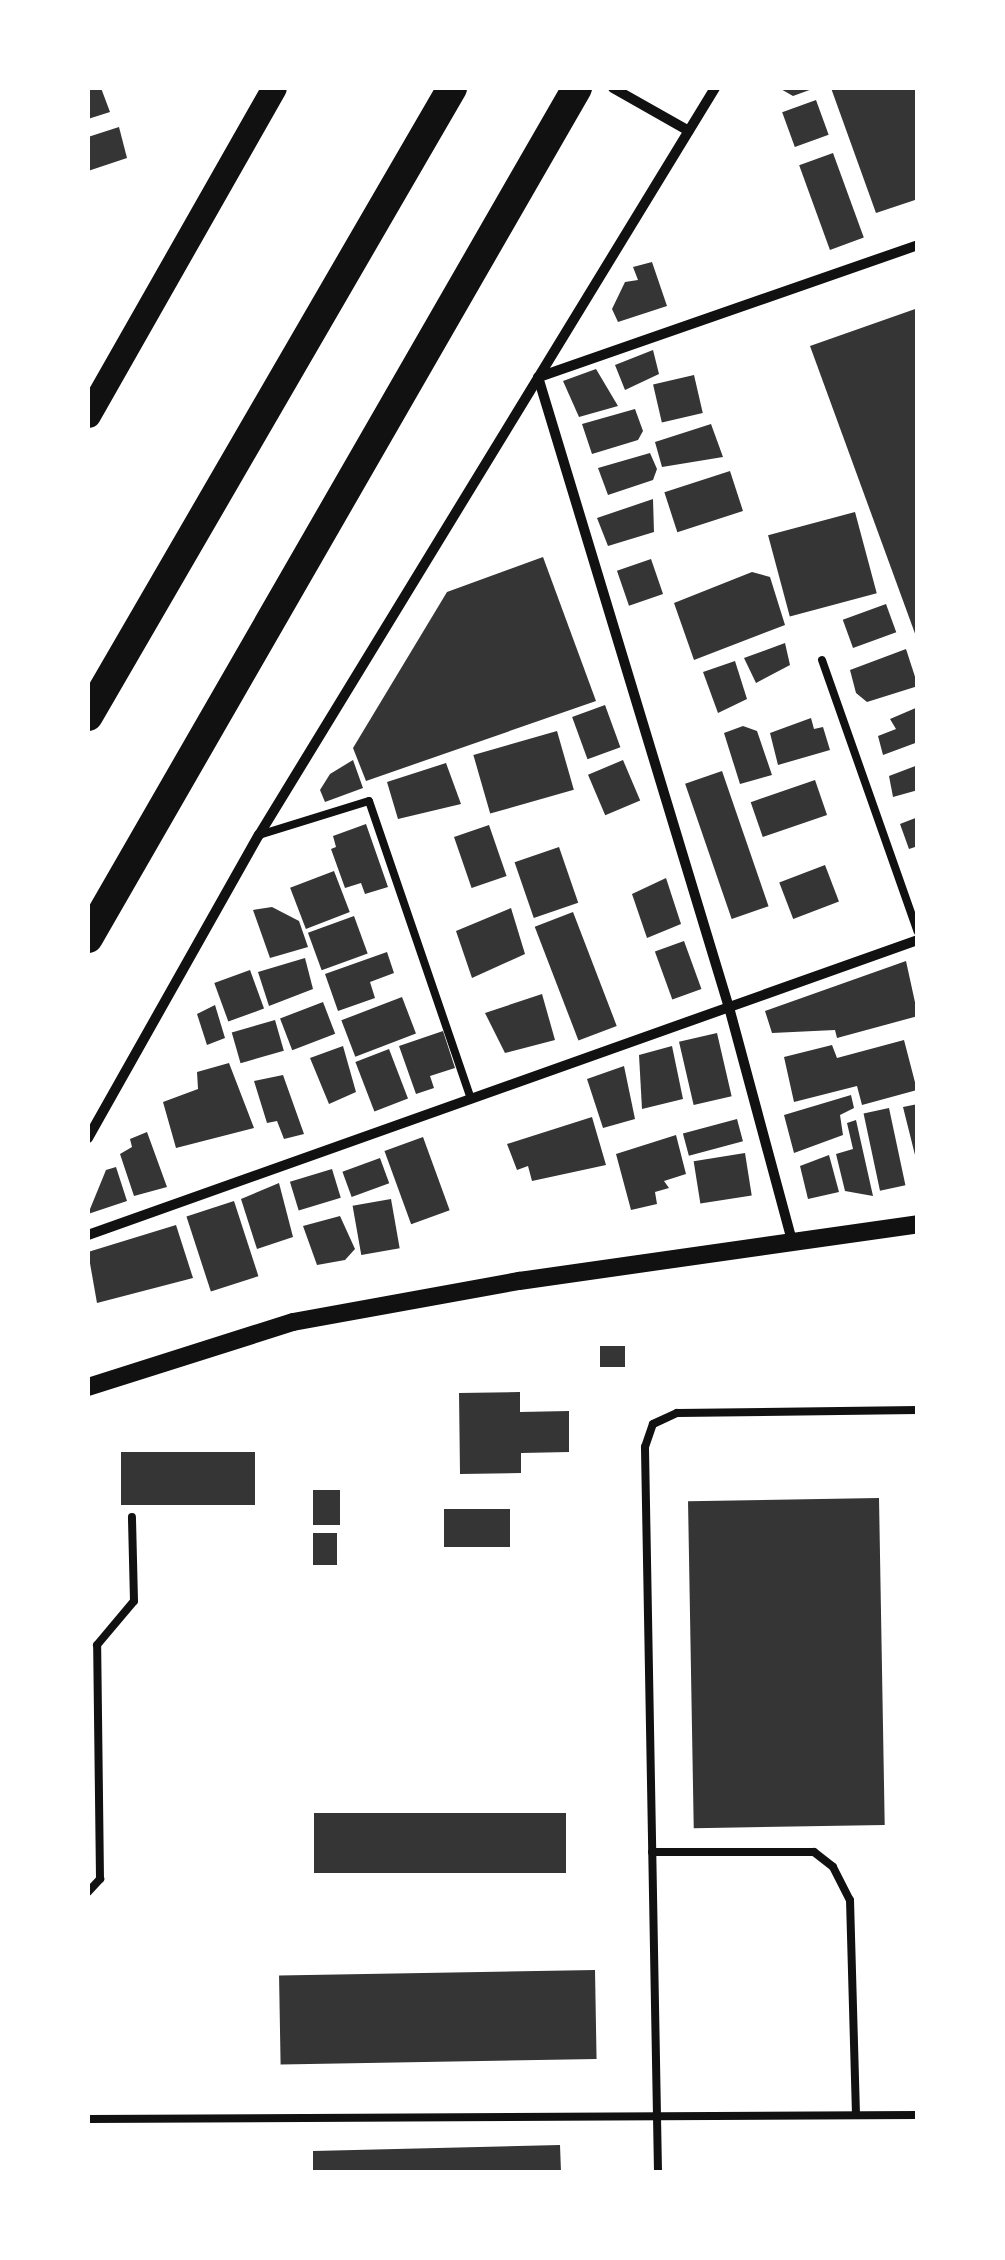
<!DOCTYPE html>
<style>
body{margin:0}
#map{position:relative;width:1005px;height:2260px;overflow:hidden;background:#fff;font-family:"Space Grotesk",sans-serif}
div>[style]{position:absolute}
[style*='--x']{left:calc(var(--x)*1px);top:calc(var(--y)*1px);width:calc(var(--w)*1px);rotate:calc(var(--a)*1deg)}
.building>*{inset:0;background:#353535;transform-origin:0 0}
.service>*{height:8px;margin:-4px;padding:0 4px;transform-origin:4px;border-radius:4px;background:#111}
.minor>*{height:10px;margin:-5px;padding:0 5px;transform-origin:5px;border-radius:5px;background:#111}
.tertiary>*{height:18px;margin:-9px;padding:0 9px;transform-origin:9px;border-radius:9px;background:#111}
.primary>*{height:25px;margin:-12.5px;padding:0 12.5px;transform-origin:12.5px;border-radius:12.5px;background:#111}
.motorway>*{height:30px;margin:-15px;padding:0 15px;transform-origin:15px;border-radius:15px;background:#111}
span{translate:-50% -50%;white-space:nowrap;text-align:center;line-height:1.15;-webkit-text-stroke:8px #fff;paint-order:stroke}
.frame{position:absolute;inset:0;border:90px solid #fff;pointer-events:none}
</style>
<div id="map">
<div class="building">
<i style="clip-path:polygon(88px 88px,101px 88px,110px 112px,88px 119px)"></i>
<i style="clip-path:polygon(779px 88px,815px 88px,793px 96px)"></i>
<i style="clip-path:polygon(831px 88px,918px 88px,918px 199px,876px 213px)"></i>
<i style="left:816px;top:100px;width:37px;height:36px;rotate:70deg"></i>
<i style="clip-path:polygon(119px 127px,127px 158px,88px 171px,88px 137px)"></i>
<i style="left:833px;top:153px;width:90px;height:36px;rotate:70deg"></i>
<i style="clip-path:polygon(652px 262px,667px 306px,618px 322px,612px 309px,625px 282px,638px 280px,633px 267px)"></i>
<i style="clip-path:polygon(918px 308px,918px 639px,917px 639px,810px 346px)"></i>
<i style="clip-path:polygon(653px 350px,659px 374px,625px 390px,615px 365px)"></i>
<i style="clip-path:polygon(596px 369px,618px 406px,579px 417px,563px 381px)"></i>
<i style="left:694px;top:375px;width:39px;height:42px;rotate:77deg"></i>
<i style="clip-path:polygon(635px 409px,643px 431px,638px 440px,592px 454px,582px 424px)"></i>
<i style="clip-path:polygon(711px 424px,723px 457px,662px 467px,655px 442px)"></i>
<i style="clip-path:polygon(650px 453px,657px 469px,653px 480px,608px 495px,598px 468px)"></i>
<i style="left:730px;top:471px;width:42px;height:69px;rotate:72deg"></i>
<i style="clip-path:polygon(653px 499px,654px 532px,608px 546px,597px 518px)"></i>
<i style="left:855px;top:512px;width:84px;height:90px;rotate:75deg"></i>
<i style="clip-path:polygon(543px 557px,596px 701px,366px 781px,353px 748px,447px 592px)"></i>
<i style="left:651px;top:559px;width:37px;height:36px;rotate:71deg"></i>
<i style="clip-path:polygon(752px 572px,770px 577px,785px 625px,694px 660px,674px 603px)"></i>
<i style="left:886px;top:604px;width:30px;height:46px;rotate:70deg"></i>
<i style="clip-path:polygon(785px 643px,790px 665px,756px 683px,744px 658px)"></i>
<i style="clip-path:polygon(906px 649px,918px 686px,867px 702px,856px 693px,850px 670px)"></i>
<i style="clip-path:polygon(735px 661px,747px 699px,718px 713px,703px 672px)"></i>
<i style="left:605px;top:705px;width:45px;height:35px;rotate:70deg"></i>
<i style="clip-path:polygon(918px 707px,918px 742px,883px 755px,878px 736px,896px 729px,890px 719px)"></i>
<i style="clip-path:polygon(811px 718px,814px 729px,823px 727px,830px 750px,778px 765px,770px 733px)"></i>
<i style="clip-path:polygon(743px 726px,757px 731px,772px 775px,740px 784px,724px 733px)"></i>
<i style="left:557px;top:731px;width:61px;height:87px;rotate:74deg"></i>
<i style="clip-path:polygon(353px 760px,363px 788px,325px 802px,320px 790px,330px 774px)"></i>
<i style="left:623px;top:760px;width:44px;height:38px;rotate:67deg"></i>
<i style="clip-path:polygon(446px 763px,461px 804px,398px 819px,387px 782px)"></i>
<i style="clip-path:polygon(918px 765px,918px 790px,893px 797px,889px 776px)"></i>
<i style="left:722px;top:771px;width:143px;height:39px;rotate:71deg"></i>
<i style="left:815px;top:780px;width:37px;height:68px;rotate:71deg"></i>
<i style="clip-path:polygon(918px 817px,918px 846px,909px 849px,900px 824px)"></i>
<i style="clip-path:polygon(366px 824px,388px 887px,365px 894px,361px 883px,345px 888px,331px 849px,336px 847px,333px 836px)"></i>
<i style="left:489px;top:825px;width:54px;height:37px;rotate:71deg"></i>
<i style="left:559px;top:847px;width:59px;height:47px;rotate:71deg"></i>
<i style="left:825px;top:865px;width:39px;height:49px;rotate:69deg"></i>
<i style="left:334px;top:871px;width:44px;height:47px;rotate:69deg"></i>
<i style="clip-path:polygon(666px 878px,681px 924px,647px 938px,632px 894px)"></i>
<i style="clip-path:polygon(272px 907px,299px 921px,308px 947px,270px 958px,253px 910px)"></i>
<i style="clip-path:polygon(511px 908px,525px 954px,472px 978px,456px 931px)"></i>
<i style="left:573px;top:912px;width:122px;height:41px;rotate:69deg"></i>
<i style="left:354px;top:916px;width:40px;height:49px;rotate:70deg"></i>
<i style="left:684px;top:941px;width:51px;height:31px;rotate:70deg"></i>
<i style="clip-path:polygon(387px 952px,394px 973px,370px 982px,375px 998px,338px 1011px,325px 974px)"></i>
<i style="clip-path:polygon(305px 958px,313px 989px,269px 1006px,258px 972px)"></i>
<i style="clip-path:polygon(906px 961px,918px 1016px,837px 1038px,835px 1030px,772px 1033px,765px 1011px)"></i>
<i style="left:250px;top:970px;width:41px;height:38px;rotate:70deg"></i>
<i style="clip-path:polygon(542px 994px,555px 1040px,505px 1053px,485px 1013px)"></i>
<i style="left:402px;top:997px;width:39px;height:65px;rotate:69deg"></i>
<i style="left:323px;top:1002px;width:34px;height:46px;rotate:69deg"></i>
<i style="clip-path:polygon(215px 1005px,225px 1038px,207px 1045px,197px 1014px)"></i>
<i style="left:275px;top:1020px;width:32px;height:45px;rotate:74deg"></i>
<i style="clip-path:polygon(443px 1031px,455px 1068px,430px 1076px,434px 1088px,416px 1094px,399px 1046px)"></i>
<i style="left:717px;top:1033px;width:65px;height:39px;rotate:77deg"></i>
<i style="clip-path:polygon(904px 1040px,917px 1090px,862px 1105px,857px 1086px,794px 1102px,784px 1057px,832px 1045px,837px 1058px)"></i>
<i style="clip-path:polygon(343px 1046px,356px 1092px,329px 1104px,310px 1058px)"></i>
<i style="clip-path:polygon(672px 1046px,683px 1099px,642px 1109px,639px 1055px)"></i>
<i style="left:389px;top:1049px;width:53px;height:36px;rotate:69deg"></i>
<i style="clip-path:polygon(229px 1063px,254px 1128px,176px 1148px,163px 1102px,198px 1089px,197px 1072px)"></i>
<i style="clip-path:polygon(624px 1066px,635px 1119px,603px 1128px,587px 1079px)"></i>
<i style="clip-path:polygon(283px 1075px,304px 1134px,284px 1139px,277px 1121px,267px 1123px,254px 1081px)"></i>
<i style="clip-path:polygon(851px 1095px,854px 1108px,840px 1115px,843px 1135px,794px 1153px,784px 1115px)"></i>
<i style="clip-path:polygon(918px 1104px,918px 1159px,916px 1159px,903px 1107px)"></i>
<i style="left:889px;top:1108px;width:79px;height:26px;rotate:78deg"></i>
<i style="clip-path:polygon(592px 1117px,606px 1165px,532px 1181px,528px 1166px,517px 1170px,507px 1144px)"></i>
<i style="left:737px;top:1119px;width:23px;height:56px;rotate:75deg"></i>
<i style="clip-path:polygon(856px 1120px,873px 1196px,845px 1191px,836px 1154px,853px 1149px,847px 1123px)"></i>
<i style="clip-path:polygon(147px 1132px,167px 1187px,134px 1196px,120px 1154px,132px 1147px,130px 1139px)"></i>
<i style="clip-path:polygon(676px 1135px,686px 1174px,664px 1181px,669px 1188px,655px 1192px,657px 1204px,631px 1210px,616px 1154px)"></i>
<i style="left:423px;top:1137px;width:78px;height:41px;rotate:70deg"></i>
<i style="left:745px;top:1153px;width:43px;height:52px;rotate:81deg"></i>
<i style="clip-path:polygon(829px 1155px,839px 1192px,808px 1199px,800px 1166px)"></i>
<i style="left:380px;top:1158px;width:27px;height:40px;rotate:70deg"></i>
<i style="clip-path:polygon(116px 1167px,127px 1201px,88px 1214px,106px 1170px)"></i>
<i style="left:332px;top:1169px;width:30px;height:44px;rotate:73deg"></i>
<i style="clip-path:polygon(279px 1183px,293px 1237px,257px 1249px,241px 1199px)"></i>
<i style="left:391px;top:1199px;width:50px;height:39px;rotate:80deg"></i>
<i style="left:234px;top:1201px;width:79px;height:50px;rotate:72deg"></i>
<i style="clip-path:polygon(340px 1216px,355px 1249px,345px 1260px,317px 1265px,303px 1226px)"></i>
<i style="clip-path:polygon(176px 1225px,193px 1278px,97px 1303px,88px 1252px)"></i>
<i style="left:600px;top:1346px;width:25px;height:21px"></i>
<i style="clip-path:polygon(520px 1392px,520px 1412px,569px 1411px,569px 1452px,521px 1453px,521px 1473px,460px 1474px,459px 1393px)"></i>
<i style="left:121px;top:1452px;width:134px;height:53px"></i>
<i style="left:313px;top:1490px;width:27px;height:35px"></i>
<i style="left:879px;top:1498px;width:327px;height:191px;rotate:89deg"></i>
<i style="left:444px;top:1509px;width:66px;height:38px"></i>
<i style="left:313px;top:1533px;width:24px;height:32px"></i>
<i style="left:566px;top:1813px;width:60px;height:252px;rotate:90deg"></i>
<i style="left:595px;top:1970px;width:89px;height:316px;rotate:89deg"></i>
<i style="clip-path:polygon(560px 2145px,561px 2172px,313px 2172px,313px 2151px)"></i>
</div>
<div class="service">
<i style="--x:822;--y:660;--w:288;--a:70.6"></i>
<i style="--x:259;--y:835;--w:115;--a:-17.2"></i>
<i style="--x:369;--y:801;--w:312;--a:71.1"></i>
<i style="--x:652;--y:1852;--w:162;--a:0"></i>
<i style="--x:814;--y:1852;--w:24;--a:38"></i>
<i style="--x:833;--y:1867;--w:37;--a:63"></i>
<i style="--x:850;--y:1900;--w:215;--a:88.4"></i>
<i style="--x:88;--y:1892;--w:18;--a:-47"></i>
<i style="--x:100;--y:1879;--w:234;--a:-90.7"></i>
<i style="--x:97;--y:1645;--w:57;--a:-49.9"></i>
<i style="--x:134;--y:1601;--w:84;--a:-91.4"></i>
<i style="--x:88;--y:2119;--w:830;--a:-0.28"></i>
<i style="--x:658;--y:2172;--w:725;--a:-91.03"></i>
<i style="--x:645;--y:1447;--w:24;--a:-71"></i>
<i style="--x:653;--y:1424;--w:26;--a:-25"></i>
<i style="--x:677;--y:1413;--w:241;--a:-0.7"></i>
</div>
<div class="minor">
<i style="--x:613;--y:88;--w:87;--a:29.5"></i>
<i style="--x:538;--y:377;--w:662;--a:73.15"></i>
<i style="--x:730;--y:1011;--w:238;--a:74.9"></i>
<i style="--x:539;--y:377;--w:401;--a:-19.2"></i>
<i style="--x:88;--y:1138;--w:348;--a:-60.6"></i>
<i style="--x:259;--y:835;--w:875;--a:-58.6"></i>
<i style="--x:88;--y:1235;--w:881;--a:-19.57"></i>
</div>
<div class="tertiary">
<i style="--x:88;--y:1387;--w:215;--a:-17.6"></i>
<i style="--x:293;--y:1322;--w:230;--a:-10.3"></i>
<i style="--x:519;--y:1281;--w:403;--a:-8.1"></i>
</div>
<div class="primary">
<i style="--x:88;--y:415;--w:376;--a:-60.4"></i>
</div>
<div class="motorway">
<i style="--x:88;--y:716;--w:726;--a:-59.9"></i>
<i style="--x:88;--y:938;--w:981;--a:-60.09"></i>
</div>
<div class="frame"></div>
</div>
